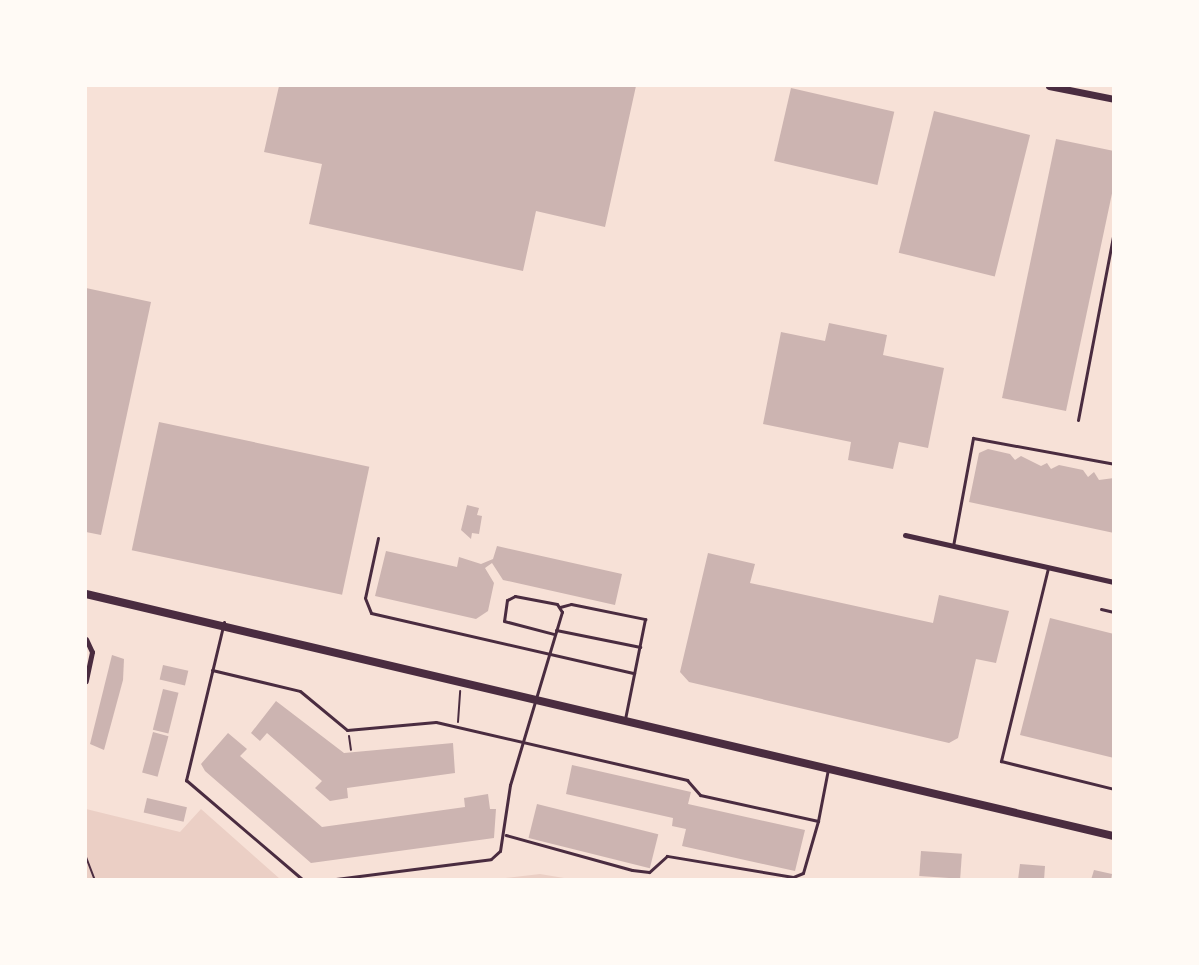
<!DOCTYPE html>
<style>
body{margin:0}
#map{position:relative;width:1199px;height:965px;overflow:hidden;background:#f7e1d7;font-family:"Asap Condensed",sans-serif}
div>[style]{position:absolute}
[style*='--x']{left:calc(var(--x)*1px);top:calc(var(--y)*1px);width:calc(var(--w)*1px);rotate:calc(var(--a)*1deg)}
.green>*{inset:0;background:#ebcfc5}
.building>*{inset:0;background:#ccb4b1;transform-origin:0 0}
.path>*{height:2px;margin:-1px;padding:0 1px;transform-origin:1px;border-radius:1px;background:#4a2c40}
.service>*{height:3px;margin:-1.5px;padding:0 1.5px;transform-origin:1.5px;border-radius:1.5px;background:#4a2c40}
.minor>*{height:5px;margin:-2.5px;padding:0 2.5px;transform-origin:2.5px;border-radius:2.5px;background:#4a2c40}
.tertiary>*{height:7px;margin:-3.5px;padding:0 3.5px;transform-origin:3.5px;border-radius:3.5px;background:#4a2c40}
.secondary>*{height:8px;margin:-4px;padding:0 4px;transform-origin:4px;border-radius:4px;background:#4a2c40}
span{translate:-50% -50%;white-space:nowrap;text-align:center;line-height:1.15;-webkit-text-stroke:4.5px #fffaf5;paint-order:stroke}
.frame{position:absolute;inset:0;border:87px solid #fffaf5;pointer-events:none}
</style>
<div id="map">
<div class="green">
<i style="clip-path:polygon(86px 809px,180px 832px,201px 809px,280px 879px,86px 880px)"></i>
<i style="clip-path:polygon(540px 874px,570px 879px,496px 879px)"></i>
</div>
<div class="building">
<i style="clip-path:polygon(279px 86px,636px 86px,605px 227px,536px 211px,523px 271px,309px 224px,322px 164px,264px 152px)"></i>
<i style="left:791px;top:88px;width:106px;height:75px;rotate:13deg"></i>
<i style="left:934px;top:111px;width:99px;height:146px;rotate:14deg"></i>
<i style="clip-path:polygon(1056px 139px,1114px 151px,1114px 184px,1066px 411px,1002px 398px)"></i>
<i style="clip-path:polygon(86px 288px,151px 302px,101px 535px,86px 532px)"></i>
<i style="clip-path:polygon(829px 323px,887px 335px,883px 355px,944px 368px,928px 448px,899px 442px,893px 469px,848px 460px,851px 442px,763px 424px,781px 332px,825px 341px)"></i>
<i style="left:159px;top:422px;width:215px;height:131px;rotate:12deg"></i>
<i style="clip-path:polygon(988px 449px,1010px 454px,1015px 460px,1021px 456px,1041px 466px,1047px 463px,1051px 469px,1059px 465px,1083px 470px,1088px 477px,1094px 472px,1099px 480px,1114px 478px,1114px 533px,969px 502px,979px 453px)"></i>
<i style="clip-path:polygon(467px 505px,479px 508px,477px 515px,482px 516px,479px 534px,472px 533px,471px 539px,461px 530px)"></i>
<i style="clip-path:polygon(497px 546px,622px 574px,615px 605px,503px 580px,492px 563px,485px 568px,494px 583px,488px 611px,476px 619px,375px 596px,386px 551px,457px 567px,459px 557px,481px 564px,493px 559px)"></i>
<i style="clip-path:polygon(708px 553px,755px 564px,750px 583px,933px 623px,939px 595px,1009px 611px,996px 663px,976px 659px,958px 738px,949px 743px,689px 682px,680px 672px)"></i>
<i style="clip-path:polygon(1050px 618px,1114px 634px,1114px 758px,1020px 735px)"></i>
<i style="clip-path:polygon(112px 655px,124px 659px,123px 680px,104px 750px,90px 744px)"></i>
<i style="left:163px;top:665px;width:26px;height:15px;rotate:13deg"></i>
<i style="left:163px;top:689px;width:16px;height:42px;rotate:14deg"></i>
<i style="clip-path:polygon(276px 701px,344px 753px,453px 743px,455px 773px,347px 788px,348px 798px,330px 801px,315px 788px,322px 781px,267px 733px,260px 741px,251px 733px)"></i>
<i style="left:153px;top:732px;width:16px;height:42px;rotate:15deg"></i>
<i style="clip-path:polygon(228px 733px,247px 749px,240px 756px,322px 827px,465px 807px,464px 798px,488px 794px,490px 809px,496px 809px,494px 838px,311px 863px,205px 771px,201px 764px)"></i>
<i style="clip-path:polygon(572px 765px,691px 792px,688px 804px,805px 830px,795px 871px,682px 846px,686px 829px,672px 826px,673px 818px,566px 794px)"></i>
<i style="left:147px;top:798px;width:41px;height:15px;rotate:13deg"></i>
<i style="left:537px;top:804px;width:125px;height:35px;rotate:14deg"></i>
<i style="left:921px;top:851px;width:41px;height:25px;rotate:4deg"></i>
<i style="clip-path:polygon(1020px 864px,1045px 866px,1044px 880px,1018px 880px)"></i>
<i style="clip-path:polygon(1094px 870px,1112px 874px,1111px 880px,1091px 880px)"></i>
</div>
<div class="path">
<i style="--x:458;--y:722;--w:31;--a:-86"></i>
<i style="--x:349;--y:736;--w:14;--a:82"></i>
<i style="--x:86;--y:857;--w:25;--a:69"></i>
</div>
<div class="service">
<i style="--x:1078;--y:420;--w:192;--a:-79.2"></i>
<i style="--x:378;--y:538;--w:61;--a:102.2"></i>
<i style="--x:365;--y:598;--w:16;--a:68"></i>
<i style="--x:371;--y:613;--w:270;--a:12.9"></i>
<i style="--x:953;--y:546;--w:110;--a:-79.5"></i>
<i style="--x:973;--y:438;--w:143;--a:10.4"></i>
<i style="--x:1048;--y:568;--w:199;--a:103.7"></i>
<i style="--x:1001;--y:761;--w:116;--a:13.9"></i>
<i style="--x:560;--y:607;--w:11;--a:-15"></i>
<i style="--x:571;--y:604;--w:76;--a:11.5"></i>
<i style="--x:645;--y:619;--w:102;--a:101.3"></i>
<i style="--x:1101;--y:609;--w:13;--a:13"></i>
<i style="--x:224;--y:622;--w:163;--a:103.5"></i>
<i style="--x:186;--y:780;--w:154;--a:40.5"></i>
<i style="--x:556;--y:630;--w:86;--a:11.4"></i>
<i style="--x:212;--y:670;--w:90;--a:13.4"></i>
<i style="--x:300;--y:691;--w:61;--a:39.7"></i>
<i style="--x:347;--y:730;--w:89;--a:-5.1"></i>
<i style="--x:436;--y:722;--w:258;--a:13"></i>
<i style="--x:687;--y:780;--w:20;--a:49"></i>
<i style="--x:700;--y:795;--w:121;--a:12.4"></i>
<i style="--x:818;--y:821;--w:54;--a:106.1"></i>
<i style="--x:803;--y:873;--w:11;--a:158"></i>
<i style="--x:793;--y:877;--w:128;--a:-170.5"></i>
<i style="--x:667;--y:856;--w:24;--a:138"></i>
<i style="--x:649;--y:872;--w:17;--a:-173"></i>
<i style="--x:632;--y:870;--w:131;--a:-164.5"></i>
<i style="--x:818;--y:821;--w:53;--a:-79.1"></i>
<i style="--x:328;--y:880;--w:164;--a:-7.3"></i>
<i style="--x:491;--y:859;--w:12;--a:-42"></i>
<i style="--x:500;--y:851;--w:67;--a:-81.4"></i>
<i style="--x:510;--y:785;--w:181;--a:-73.3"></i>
<i style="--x:562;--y:612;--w:9;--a:-122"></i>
<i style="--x:557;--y:604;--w:43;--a:-169.2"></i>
<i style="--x:515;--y:596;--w:9;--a:153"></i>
<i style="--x:507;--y:600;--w:21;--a:98"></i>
<i style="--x:504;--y:621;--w:52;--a:14.6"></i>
</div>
<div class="minor">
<i style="--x:905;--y:535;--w:214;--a:12.7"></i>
<i style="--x:86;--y:639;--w:14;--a:65"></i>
<i style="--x:92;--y:652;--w:30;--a:102"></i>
</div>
<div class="tertiary">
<i style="--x:1049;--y:86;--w:66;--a:11.3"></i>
</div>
<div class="secondary">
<i style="--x:86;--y:594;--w:1056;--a:13.25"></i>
</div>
<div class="frame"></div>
</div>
